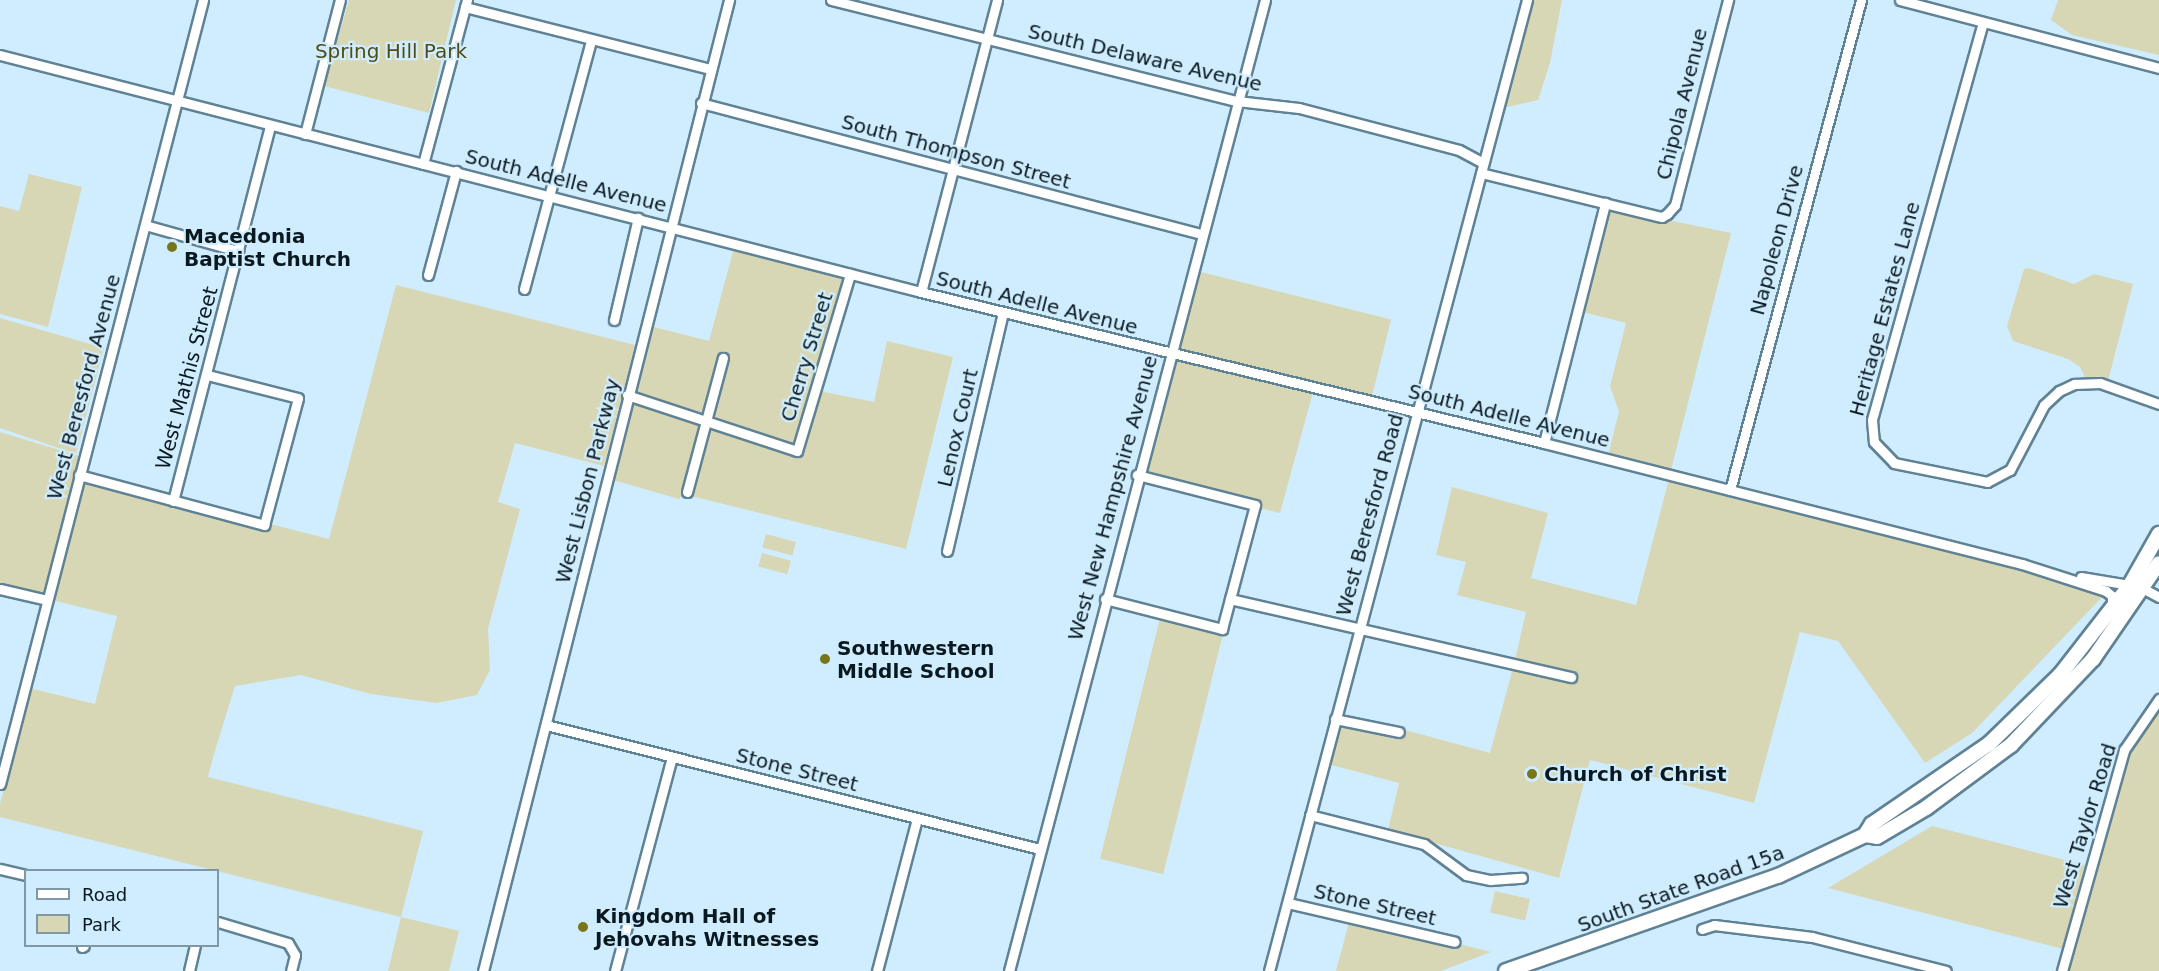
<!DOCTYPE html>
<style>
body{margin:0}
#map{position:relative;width:2159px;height:971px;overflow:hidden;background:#cfedfe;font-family:"DejaVu Sans",sans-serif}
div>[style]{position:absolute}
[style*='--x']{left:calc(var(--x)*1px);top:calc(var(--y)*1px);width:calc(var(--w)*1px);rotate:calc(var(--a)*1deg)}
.green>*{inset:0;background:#d7d7b5;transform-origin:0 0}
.roads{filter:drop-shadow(2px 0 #608295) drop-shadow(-2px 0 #608295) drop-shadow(0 2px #608295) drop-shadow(0 -2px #608295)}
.minor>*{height:9px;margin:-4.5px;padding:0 4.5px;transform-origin:4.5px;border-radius:4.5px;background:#fff}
.highway>*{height:14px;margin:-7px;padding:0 7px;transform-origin:7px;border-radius:7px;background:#fff}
.dots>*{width:16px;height:16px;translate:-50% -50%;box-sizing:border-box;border:3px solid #cfedfe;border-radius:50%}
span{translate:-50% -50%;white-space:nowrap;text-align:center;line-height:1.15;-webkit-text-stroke:4.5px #cfedfe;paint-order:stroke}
.park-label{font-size:20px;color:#4e4c18}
.street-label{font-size:20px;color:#0a181f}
.poi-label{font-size:20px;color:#0a181f;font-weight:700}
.left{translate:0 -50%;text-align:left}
.legend{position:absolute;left:24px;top:869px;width:195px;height:78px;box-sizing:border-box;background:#cfedfe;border:2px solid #8098a5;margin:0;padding:8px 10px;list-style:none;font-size:18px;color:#0a181f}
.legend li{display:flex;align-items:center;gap:12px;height:30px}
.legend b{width:30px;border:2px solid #8098a5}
</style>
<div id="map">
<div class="green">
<i style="clip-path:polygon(349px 0,456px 0,429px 113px,324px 86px)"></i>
<i style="clip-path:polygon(1532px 0,1562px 0,1550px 63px,1538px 100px,1503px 108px)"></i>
<i style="clip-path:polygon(2058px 0,2159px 0,2159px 55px,2072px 35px,2051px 20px)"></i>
<i style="clip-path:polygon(29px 174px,82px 187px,48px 327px,0 314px,0 206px,19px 211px)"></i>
<i style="clip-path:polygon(1609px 208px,1731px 233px,1671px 470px,1608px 455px,1619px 412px,1610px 386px,1626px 323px,1583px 312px)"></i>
<i style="clip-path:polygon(734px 248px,844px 277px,794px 445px,713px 416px,728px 355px,719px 353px,704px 413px,633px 392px,650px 326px,709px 341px)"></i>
<i style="clip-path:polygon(2029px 268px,2074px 284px,2094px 274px,2133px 284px,2108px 381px,2085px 377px,2080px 367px,2068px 359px,2013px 341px,2007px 326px,2024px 269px)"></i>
<i style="left:1197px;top:271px;width:200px;height:83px;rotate:14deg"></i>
<i style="clip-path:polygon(396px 285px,635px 345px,604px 466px,515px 443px,498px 502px,520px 509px,488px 629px,490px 670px,477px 695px,437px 703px,371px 694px,301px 675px,235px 686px,214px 754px,208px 777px,423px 831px,401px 917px,459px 931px,449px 971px,388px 971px,401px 917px,0 817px,0 804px,29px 688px,95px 704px,117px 616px,52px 600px,82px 481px,267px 530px,270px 524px,329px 539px)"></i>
<i style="clip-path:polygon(0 318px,104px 348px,76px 454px,0 428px)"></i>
<i style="clip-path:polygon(887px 341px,953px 357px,906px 549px,691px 496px,711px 424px,800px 456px,820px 391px,874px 402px)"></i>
<i style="clip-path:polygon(1173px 360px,1313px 392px,1280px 513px,1259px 508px,1260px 502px,1143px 472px)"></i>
<i style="left:631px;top:401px;width:74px;height:81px;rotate:16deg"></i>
<i style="clip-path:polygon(0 432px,79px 456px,43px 595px,0 585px)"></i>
<i style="clip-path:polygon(1669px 479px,2109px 590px,1972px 733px,1925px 763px,1838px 641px,1800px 632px,1754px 803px,1590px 760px,1559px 878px,1388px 830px,1399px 783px,1328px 764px,1338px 724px,1403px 738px,1405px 730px,1490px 753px,1513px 668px,1575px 683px,1577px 675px,1515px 660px,1526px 612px,1457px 595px,1466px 562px,1436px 555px,1452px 487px,1548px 513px,1531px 578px,1636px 605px)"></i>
<i style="left:766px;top:534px;width:31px;height:14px;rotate:15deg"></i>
<i style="left:762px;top:553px;width:30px;height:14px;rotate:15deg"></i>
<i style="left:1160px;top:618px;width:65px;height:248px;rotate:14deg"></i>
<i style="clip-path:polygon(2159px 706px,2159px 971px,2067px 971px,2128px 752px)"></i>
<i style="clip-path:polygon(1932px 826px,2085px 865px,2063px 949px,1828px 888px)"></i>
<i style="left:1495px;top:891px;width:36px;height:22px;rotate:13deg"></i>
<i style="clip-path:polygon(1349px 922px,1458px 947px,1459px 944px,1491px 952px,1441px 971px,1336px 971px)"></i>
</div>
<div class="roads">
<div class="minor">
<i style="--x:831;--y:0;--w:418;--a:14"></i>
<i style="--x:1237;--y:101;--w:62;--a:6.4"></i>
<i style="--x:1299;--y:108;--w:165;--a:14.7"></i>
<i style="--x:1459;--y:150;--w:27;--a:28"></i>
<i style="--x:1900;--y:0;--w:268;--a:14.7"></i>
<i style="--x:465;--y:7;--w:253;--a:14.2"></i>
<i style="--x:1983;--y:22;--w:413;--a:105.6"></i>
<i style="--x:1872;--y:420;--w:22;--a:85"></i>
<i style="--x:1874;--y:442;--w:29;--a:46"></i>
<i style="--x:1894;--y:463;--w:95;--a:11.5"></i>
<i style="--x:1987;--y:482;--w:26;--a:-28"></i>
<i style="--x:2010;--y:470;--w:73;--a:-62.4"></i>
<i style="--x:2044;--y:405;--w:21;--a:-43"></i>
<i style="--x:2059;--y:391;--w:17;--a:-25"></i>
<i style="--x:2074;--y:384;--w:26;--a:-2"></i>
<i style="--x:2100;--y:383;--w:63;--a:19.6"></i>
<i style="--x:0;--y:55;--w:951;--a:14.43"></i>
<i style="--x:921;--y:292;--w:641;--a:13.62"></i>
<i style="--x:1544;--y:443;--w:493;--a:14.2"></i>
<i style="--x:2022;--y:564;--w:88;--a:17.8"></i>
<i style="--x:2106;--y:591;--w:8;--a:40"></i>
<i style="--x:2112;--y:596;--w:12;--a:90"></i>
<i style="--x:701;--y:103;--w:517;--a:14.68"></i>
<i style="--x:305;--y:134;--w:138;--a:-75.4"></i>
<i style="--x:423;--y:164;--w:170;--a:-75"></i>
<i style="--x:1481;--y:173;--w:186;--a:13.7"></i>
<i style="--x:1662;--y:217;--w:6;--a:-31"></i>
<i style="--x:1667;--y:214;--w:12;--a:-48"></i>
<i style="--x:1675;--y:205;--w:212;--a:-75.5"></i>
<i style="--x:145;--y:225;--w:97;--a:15.6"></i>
<i style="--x:428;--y:275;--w:108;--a:-74.9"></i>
<i style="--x:524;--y:289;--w:258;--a:-74.9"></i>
<i style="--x:921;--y:292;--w:302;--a:-75.4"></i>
<i style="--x:614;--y:320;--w:105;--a:-76.8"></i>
<i style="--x:627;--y:395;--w:179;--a:18.2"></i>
<i style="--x:797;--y:451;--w:185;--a:-73.3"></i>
<i style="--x:1544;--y:443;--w:248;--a:-75.7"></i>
<i style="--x:79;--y:475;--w:192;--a:15.1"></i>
<i style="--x:264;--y:525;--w:131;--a:-75"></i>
<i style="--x:298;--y:398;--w:93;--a:-165.7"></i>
<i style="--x:1730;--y:490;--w:507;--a:-75.03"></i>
<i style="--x:687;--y:492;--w:139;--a:-75"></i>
<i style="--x:173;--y:501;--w:388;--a:-75.5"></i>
<i style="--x:947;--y:551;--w:244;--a:-76.8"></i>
<i style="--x:2081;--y:577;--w:50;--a:9.3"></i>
<i style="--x:2142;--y:582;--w:7;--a:74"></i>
<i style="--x:2144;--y:589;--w:17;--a:28"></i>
<i style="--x:0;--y:589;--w:48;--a:13.2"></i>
<i style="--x:1105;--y:599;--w:121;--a:14.4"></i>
<i style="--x:1222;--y:629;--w:128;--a:-75.1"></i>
<i style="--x:1255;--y:505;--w:122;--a:-165.7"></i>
<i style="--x:1230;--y:599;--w:350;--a:12.9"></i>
<i style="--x:1335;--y:719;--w:65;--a:11.5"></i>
<i style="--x:546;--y:725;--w:509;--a:14.09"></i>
<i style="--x:0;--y:784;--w:810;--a:-75.48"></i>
<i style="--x:1310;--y:815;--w:118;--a:14.3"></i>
<i style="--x:1424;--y:844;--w:52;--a:36.4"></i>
<i style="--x:1466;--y:875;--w:25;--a:12"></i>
<i style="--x:1490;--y:880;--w:32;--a:-4"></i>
<i style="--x:0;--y:869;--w:27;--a:13"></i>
<i style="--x:1288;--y:903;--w:171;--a:13.1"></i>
<i style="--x:218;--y:922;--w:73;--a:16.7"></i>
<i style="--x:288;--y:943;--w:14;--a:60"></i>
<i style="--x:295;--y:955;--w:16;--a:104"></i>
<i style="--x:1702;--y:929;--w:13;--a:-18"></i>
<i style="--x:1714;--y:925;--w:99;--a:7"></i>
<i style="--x:1812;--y:937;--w:138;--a:14.2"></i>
<i style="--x:82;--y:947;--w:2;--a:-27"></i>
<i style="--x:189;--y:971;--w:26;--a:-77"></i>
<i style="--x:483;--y:971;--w:1002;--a:-75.78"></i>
<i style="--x:615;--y:971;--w:221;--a:-75.1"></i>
<i style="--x:877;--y:971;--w:158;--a:-75.3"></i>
<i style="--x:1009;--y:971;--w:1004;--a:-75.23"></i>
<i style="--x:1269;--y:971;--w:1005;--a:-75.12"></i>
<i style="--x:2062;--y:971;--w:230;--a:-74.3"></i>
<i style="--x:2124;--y:750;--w:62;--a:-55.5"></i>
</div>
<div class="highway">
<i style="--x:1865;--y:835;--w:12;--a:9"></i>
<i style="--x:1877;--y:837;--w:57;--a:-30.6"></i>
<i style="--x:1926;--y:808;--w:106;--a:-36.5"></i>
<i style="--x:2011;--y:745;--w:119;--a:-46.4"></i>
<i style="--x:2093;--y:659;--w:116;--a:-55.5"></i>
<i style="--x:1506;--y:971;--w:288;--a:-19.3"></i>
<i style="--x:1778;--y:876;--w:96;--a:-25.2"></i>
<i style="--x:1865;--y:835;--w:13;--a:-58"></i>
<i style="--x:1872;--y:824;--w:142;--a:-34.4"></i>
<i style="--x:1989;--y:744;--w:99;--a:-44.2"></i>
<i style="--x:2060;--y:675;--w:114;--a:-52.1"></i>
<i style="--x:2130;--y:585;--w:59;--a:-60.4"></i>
</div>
</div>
<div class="dots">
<i style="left:172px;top:247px;background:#797519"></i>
<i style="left:825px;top:659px;background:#797519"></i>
<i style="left:1532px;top:774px;background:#797519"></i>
<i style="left:583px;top:927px;background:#797519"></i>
</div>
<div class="park-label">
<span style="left:391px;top:51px">Spring Hill Park</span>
</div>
<div class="street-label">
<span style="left:1145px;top:58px;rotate:13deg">South Delaware Avenue</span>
<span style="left:1682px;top:104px;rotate:-76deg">Chipola Avenue</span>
<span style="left:956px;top:152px;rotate:15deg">South Thompson Street</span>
<span style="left:566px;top:181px;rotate:14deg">South Adelle Avenue</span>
<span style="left:1777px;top:240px;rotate:-75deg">Napoleon Drive</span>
<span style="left:1037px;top:303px;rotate:14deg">South Adelle Avenue</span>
<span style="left:1885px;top:309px;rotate:-75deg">Heritage Estates Lane</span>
<span style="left:807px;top:357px;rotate:-73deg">Cherry Street</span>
<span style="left:187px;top:378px;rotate:-75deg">West Mathis Street</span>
<span style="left:84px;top:387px;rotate:-75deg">West Beresford Avenue</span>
<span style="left:1509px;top:416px;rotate:14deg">South Adelle Avenue</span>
<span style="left:958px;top:428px;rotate:-77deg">Lenox Court</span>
<span style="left:588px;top:481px;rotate:-76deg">West Lisbon Parkway</span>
<span style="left:1113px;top:498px;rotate:-75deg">West New Hampshire Avenue</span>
<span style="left:1370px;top:515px;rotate:-75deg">West Beresford Road</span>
<span style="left:797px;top:770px;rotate:14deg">Stone Street</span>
<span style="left:2085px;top:826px;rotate:-73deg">West Taylor Road</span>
<span style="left:1681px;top:889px;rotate:-20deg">South State Road 15a</span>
<span style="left:1375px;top:905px;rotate:13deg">Stone Street</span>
</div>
<div class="poi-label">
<span class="left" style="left:184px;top:248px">Macedonia<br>Baptist Church</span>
<span class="left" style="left:837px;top:660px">Southwestern<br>Middle School</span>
<span class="left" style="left:1544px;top:774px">Church of Christ</span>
<span class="left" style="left:595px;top:928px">Kingdom Hall of<br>Jehovahs Witnesses</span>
</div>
<ul class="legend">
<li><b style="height:8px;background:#fff"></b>Road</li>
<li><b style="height:16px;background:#d7d7b5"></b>Park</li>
</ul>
</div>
